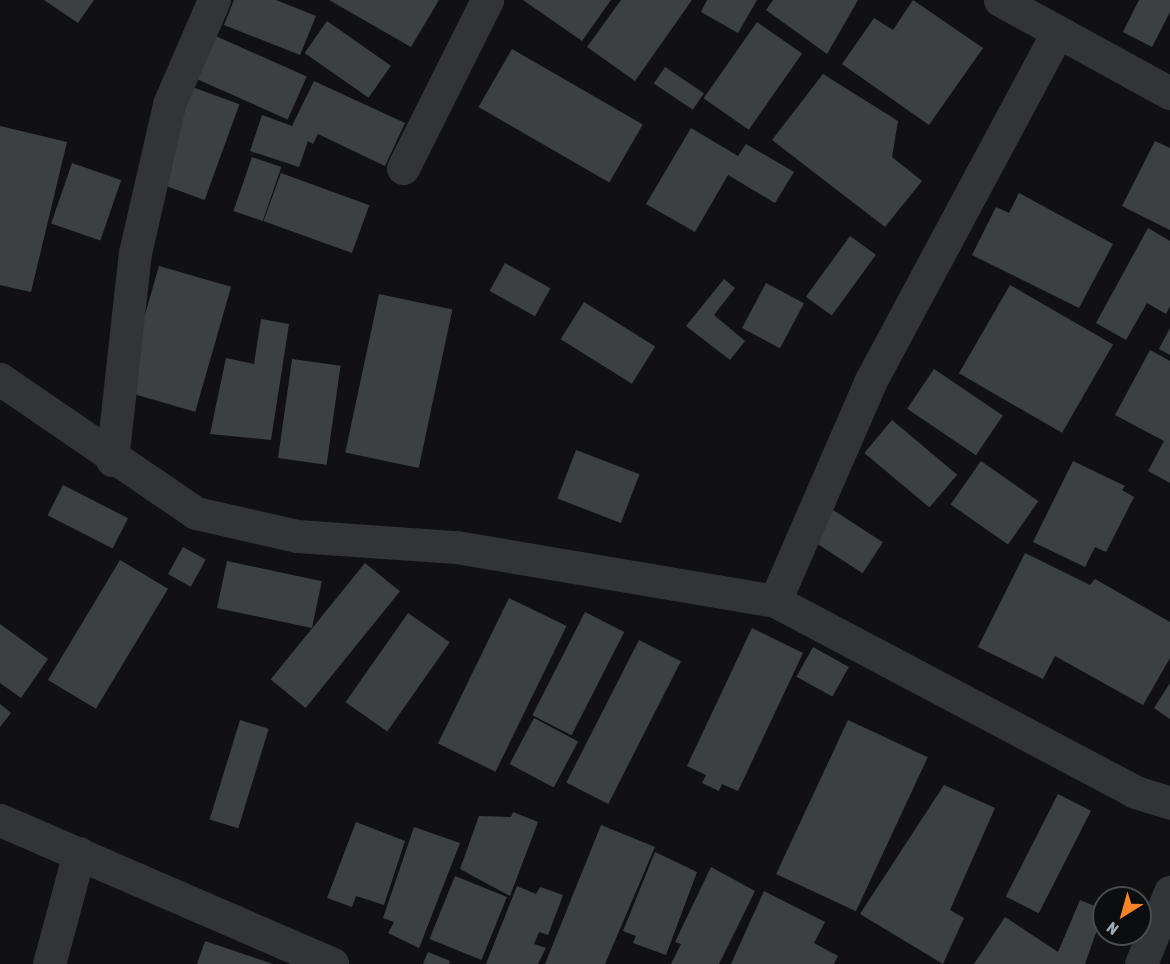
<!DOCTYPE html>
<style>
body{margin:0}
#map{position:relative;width:1170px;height:964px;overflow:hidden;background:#111113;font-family:"Asap Condensed",sans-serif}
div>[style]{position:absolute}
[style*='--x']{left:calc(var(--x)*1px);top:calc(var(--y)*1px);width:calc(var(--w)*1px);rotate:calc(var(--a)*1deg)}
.building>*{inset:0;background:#3d4043;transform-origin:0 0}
.minor>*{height:33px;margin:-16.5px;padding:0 16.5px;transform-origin:16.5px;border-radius:16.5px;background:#323438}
span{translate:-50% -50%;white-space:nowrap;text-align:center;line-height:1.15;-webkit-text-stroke:4.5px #0c0d0e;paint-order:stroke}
.north{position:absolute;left:1092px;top:886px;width:60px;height:60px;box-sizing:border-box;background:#0c0d0e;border:2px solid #484c50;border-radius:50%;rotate:217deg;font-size:16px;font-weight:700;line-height:24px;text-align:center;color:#a2abb4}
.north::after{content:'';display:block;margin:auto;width:21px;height:27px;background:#f68426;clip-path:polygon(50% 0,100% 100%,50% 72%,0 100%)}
</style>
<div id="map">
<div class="building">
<i style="clip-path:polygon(44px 0,94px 0,78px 23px)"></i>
<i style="clip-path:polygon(234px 0,276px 0,316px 16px,300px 55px,224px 25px)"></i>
<i style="clip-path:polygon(329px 0,439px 0,411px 47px)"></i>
<i style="clip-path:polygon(523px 0,611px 0,582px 41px)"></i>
<i style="clip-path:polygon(621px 0,692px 0,635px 81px,587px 47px)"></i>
<i style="clip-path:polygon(707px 0,757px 0,738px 33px,701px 12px)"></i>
<i style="clip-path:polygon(773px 0,858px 0,827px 54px,766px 10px)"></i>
<i style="clip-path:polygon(913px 0,983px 48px,929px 125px,842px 64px,874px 18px,893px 30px)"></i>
<i style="clip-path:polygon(1139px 0,1170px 0,1170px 12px,1152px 47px,1123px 32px)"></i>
<i style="left:327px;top:21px;width:78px;height:39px;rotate:35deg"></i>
<i style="left:757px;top:22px;width:55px;height:93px;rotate:35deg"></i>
<i style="left:209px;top:33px;width:107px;height:47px;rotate:24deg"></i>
<i style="left:512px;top:49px;width:151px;height:67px;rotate:30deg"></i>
<i style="left:665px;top:67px;width:47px;height:20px;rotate:34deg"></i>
<i style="clip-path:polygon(823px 74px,898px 121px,892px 157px,922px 181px,885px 227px,772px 140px)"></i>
<i style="clip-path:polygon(314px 81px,405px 123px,385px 166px,318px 134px,313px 144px,308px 141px,299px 167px,250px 151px,262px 115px,292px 126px)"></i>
<i style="left:184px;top:84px;width:59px;height:102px;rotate:20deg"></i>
<i style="clip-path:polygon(0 126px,67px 142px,31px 292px,0 285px)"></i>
<i style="clip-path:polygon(691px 128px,738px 156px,746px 144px,794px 172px,775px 203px,728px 175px,695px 232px,646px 204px)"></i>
<i style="clip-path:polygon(1155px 141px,1170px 148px,1170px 230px,1122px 206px)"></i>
<i style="left:252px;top:157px;width:31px;height:57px;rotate:19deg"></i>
<i style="left:72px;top:163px;width:52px;height:64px;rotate:19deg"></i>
<i style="left:281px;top:173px;width:94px;height:51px;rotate:20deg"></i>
<i style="clip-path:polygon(1019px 193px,1113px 244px,1079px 308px,972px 255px,996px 207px,1009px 213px)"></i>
<i style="clip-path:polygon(1148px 228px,1170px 241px,1170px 306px,1166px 314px,1147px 303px,1126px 340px,1096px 323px)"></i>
<i style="left:850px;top:236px;width:32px;height:75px;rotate:36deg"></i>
<i style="left:505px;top:263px;width:52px;height:32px;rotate:29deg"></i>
<i style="left:159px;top:266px;width:75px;height:130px;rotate:16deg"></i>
<i style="clip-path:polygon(724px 279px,735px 288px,714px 315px,745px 341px,730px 360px,686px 326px)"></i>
<i style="left:766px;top:283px;width:43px;height:51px;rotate:28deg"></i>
<i style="left:1010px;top:285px;width:119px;height:102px;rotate:30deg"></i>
<i style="left:379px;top:294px;width:75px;height:162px;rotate:12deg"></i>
<i style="left:584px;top:302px;width:84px;height:44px;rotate:32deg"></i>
<i style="clip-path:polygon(261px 319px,289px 324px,271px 440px,210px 434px,226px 358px,254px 364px)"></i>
<i style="clip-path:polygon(1170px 328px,1170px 355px,1159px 349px)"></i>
<i style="clip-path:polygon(1150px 350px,1170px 361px,1170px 483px,1148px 471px,1164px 441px,1115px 415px)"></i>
<i style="left:292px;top:359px;width:49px;height:100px;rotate:8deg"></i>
<i style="left:934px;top:369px;width:83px;height:48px;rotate:34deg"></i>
<i style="left:892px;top:420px;width:85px;height:43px;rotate:40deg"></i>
<i style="left:576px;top:450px;width:68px;height:52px;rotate:21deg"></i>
<i style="left:981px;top:461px;width:70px;height:53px;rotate:35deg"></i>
<i style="clip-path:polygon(1073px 461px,1125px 486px,1122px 490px,1134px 497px,1106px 552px,1095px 547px,1085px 567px,1033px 542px)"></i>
<i style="left:63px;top:485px;width:73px;height:34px;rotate:27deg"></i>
<i style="left:830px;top:508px;width:63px;height:37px;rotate:33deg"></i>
<i style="left:183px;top:547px;width:26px;height:31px;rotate:29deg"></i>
<i style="clip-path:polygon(1025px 553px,1090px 585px,1095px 579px,1170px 622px,1170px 658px,1143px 705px,1055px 656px,1043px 679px,978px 647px)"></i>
<i style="left:120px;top:560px;width:56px;height:140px;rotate:31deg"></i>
<i style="left:227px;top:561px;width:97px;height:48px;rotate:12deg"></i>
<i style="left:365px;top:563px;width:45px;height:150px;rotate:39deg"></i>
<i style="left:509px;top:598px;width:64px;height:162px;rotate:26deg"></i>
<i style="left:585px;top:612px;width:44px;height:116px;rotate:27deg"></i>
<i style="left:408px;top:613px;width:51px;height:109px;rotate:35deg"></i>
<i style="clip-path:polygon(0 624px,48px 659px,21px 698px,0 683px)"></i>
<i style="clip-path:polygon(752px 628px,803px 653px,738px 791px,722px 784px,719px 791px,702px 783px,706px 775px,687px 766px)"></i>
<i style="left:639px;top:640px;width:47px;height:160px;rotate:27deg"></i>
<i style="left:813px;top:647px;width:41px;height:34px;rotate:29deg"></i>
<i style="clip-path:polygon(1170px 683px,1170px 719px,1154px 708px)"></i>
<i style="clip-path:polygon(0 704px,11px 713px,0 727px)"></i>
<i style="left:534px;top:718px;width:50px;height:52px;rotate:28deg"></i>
<i style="left:240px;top:720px;width:30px;height:104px;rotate:17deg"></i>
<i style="left:848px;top:720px;width:88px;height:170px;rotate:25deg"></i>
<i style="clip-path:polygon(944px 785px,995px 808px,950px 910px,964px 918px,943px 964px,860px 914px)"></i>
<i style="left:1058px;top:794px;width:37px;height:115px;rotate:27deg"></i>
<i style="clip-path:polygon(513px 812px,538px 822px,510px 896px,460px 869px,479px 816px,511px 817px)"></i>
<i style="clip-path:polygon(356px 822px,405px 841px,384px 905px,356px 896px,352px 907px,327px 898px)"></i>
<i style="clip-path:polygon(601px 825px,655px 847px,605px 964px,545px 964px)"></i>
<i style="clip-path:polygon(414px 827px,460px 843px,419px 948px,388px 933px,394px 922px,383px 918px)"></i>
<i style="clip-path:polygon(655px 852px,697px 872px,666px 955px,633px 943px,636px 936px,623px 931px)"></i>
<i style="clip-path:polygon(711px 867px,755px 891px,719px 964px,671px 964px,681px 944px,675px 942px)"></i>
<i style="left:455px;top:876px;width:56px;height:68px;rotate:22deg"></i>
<i style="clip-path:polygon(517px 886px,536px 894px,540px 887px,563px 895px,548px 935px,539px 932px,534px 944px,546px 948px,538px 964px,486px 964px)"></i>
<i style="clip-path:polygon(764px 891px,825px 922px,814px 943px,838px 956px,834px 964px,731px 964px)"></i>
<i style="clip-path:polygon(1080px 900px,1104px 910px,1085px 964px,974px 964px,1005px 917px,1058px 952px)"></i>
<i style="clip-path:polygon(205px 941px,273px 964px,197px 964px)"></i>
<i style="clip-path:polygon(428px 952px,450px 961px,449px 964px,423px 964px)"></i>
</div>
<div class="minor">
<i style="--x:1000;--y:0;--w:194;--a:28.7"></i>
<i style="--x:403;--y:168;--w:188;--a:-63.4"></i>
<i style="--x:0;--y:379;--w:237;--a:34.4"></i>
<i style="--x:196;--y:513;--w:104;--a:12.8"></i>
<i style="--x:297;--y:536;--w:159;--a:4"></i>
<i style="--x:456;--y:547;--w:324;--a:9.6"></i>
<i style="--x:775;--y:601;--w:408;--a:27.9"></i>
<i style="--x:1135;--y:792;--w:37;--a:17"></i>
<i style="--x:112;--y:460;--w:208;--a:-83.7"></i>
<i style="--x:135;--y:253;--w:153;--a:-77.1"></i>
<i style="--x:169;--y:104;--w:113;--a:-66.6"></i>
<i style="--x:775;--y:601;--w:239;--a:-66.5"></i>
<i style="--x:870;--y:382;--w:394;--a:-61.8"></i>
<i style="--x:0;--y:820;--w:362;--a:23.4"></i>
<i style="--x:49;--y:964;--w:115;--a:-74.9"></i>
<i style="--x:1141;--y:964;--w:78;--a:-68.1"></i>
</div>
<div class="north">N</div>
</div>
